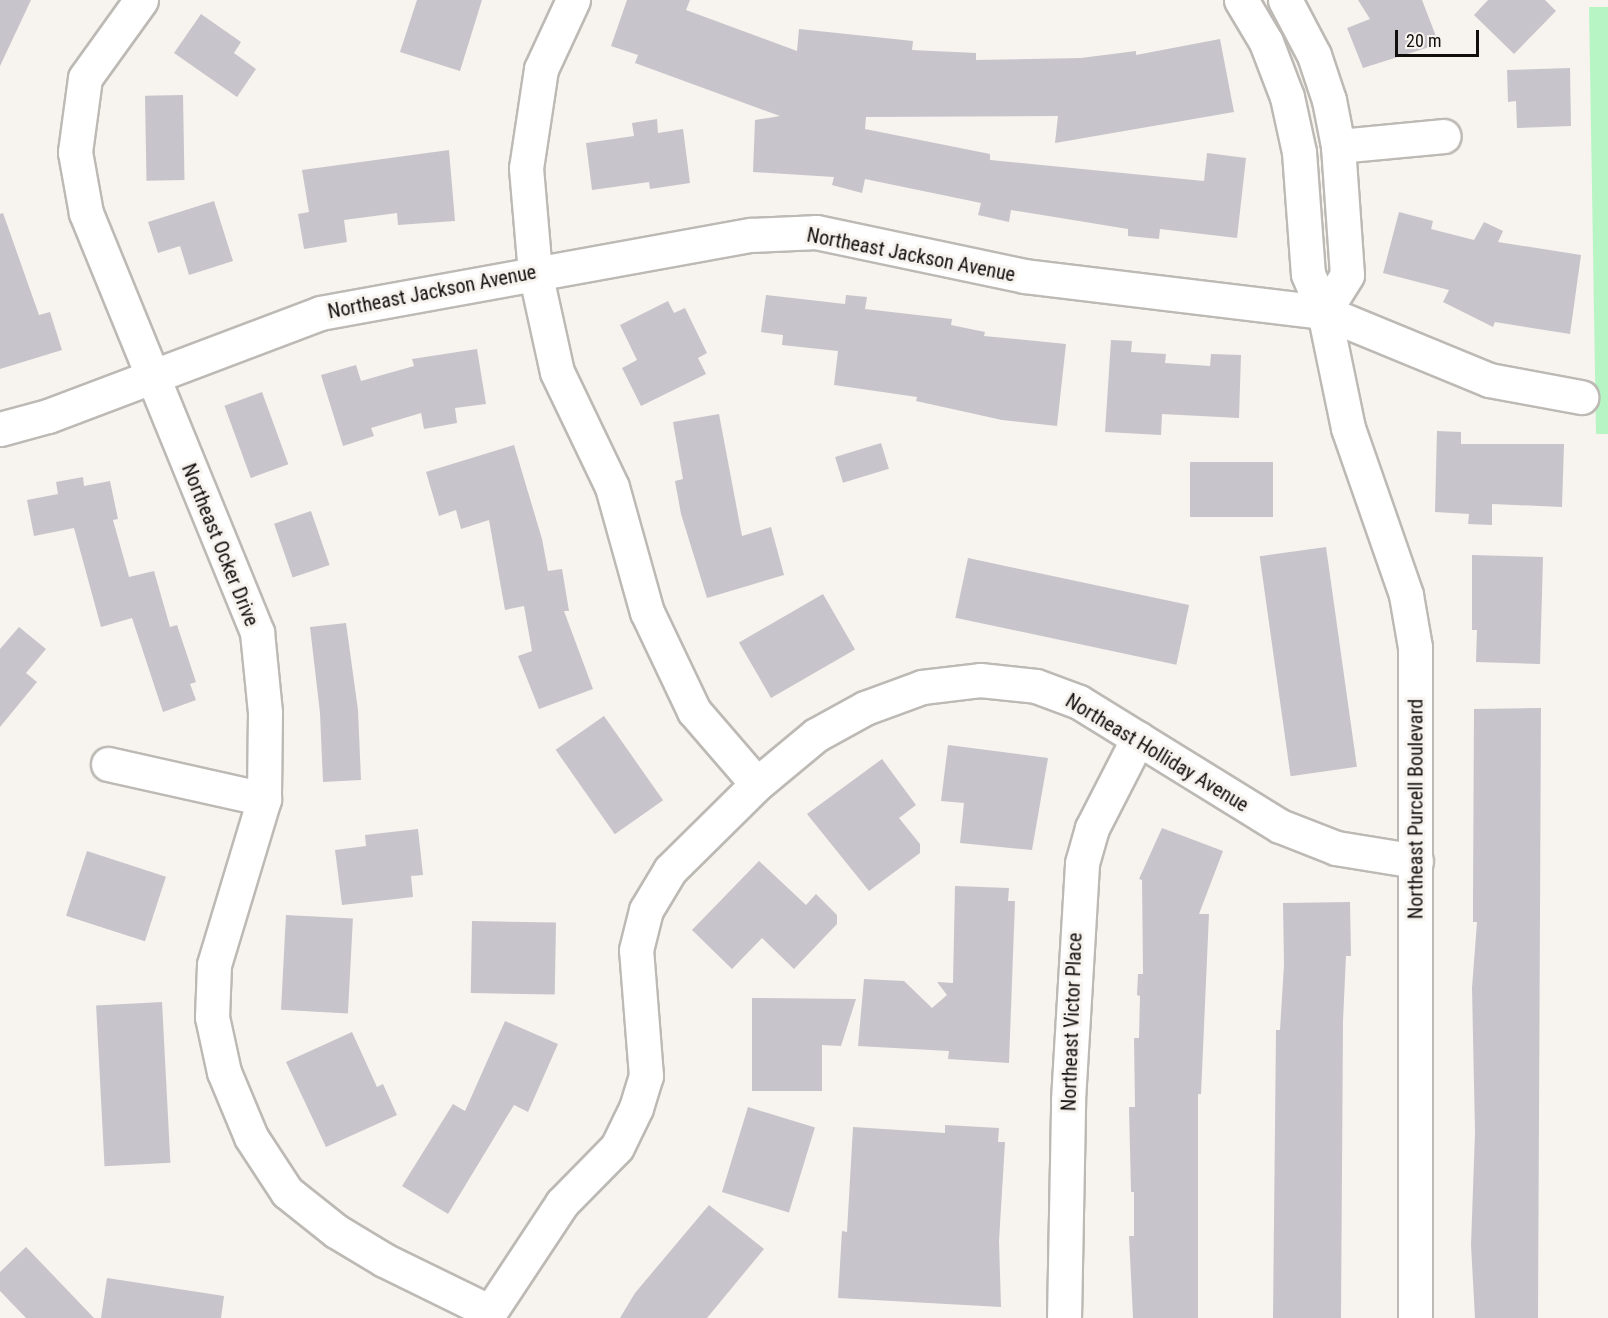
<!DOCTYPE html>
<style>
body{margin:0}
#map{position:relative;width:1608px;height:1318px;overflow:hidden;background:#f7f3ee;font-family:"Roboto Condensed",sans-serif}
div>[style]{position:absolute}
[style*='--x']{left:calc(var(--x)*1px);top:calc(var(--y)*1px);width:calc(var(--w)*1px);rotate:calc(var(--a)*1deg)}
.green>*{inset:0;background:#b8f5c4}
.building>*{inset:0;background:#c7c5cb;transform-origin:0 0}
.roads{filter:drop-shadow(2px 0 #bdb9b4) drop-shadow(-2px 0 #bdb9b4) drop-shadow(0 2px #bdb9b4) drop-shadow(0 -2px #bdb9b4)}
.minor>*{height:33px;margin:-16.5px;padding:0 16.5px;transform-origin:16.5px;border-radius:16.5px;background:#fff}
span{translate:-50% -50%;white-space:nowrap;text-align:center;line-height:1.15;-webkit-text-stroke:6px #f7f3ee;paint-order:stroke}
.street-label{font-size:20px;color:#110f0e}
.scale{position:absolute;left:1395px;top:30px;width:84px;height:27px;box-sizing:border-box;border:3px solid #110f0e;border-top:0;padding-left:8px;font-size:18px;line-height:21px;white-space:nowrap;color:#110f0e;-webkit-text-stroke:4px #f7f3ee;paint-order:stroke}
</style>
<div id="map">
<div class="green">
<i style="clip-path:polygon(1589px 7px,1608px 7px,1608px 434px,1596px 434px)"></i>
</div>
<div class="building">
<i style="clip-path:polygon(0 0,31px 0,0 66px)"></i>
<i style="clip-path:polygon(417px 0,482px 0,460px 71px,400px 52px)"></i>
<i style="clip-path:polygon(627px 0,690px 0,686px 10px,797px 51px,799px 29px,913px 41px,912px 50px,976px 53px,976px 60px,1081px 58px,1136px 51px,1136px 55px,1220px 39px,1234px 112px,1055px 143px,1058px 116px,866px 117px,865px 129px,990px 154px,990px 160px,1204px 181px,1207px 153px,1246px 158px,1237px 238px,1160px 229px,1159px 239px,1128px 236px,1128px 229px,1011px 210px,1009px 222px,978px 215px,981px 203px,865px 179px,862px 193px,832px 185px,834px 177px,753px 172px,755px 120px,780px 116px,635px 63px,638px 55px,611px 46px)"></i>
<i style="clip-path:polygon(1358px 0,1422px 0,1439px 44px,1363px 68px,1347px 28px,1370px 19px)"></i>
<i style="clip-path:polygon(1488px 0,1545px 0,1556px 11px,1514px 54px,1474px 15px)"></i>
<i style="clip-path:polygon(201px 14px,241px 42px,234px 53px,256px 69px,237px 97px,174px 53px)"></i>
<i style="clip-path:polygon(1570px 68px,1571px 126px,1517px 128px,1516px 101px,1508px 102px,1507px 70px)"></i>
<i style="left:183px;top:95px;width:85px;height:38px;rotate:89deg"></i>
<i style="clip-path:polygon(657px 119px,658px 133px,683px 129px,690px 183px,650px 189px,649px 182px,592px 190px,586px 143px,634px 136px,632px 123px)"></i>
<i style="clip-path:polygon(449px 150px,455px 221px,398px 225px,397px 213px,344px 220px,347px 242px,304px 249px,298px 214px,309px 212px,302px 170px)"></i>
<i style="clip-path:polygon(214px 201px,233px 261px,189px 275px,180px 246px,158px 253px,148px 222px)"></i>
<i style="clip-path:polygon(1399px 212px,1433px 221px,1431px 229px,1474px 240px,1484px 222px,1503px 231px,1498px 242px,1581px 255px,1570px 334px,1495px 322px,1493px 327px,1443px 302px,1449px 290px,1383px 273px)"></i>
<i style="clip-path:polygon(3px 213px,39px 315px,50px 312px,62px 350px,0 369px,0 214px)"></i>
<i style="clip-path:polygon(766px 295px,845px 304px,846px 295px,867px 297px,865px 309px,952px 319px,951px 325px,985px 332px,984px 336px,1066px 344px,1057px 426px,1002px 420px,916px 401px,917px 397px,834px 385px,838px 351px,782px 345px,783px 335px,761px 332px)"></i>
<i style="clip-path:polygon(668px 301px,674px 313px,685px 308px,707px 353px,698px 358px,706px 374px,641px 406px,622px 368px,637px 360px,620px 325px)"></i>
<i style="clip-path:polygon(1111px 340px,1132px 341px,1131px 352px,1166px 354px,1165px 363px,1210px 366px,1211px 354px,1241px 355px,1239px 418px,1162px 414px,1161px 435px,1105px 432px)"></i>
<i style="clip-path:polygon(477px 349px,486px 404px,455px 408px,457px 423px,424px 429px,421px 413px,371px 428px,374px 436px,343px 446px,321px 375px,356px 365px,361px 381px,414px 366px,412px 359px)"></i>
<i style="left:262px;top:392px;width:77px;height:40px;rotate:70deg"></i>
<i style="clip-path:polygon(719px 414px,742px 536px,771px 527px,784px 575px,707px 598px,681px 514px,675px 481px,683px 479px,673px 422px)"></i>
<i style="clip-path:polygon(1437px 431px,1461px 432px,1461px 444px,1564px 444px,1562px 507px,1492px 504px,1492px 525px,1468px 524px,1469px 514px,1435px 512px)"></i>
<i style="left:881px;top:443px;width:27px;height:48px;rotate:73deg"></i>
<i style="clip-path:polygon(514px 445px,542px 539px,548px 571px,562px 569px,569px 611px,564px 611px,593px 689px,539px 709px,518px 656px,532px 651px,524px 606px,505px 610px,489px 520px,461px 529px,456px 510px,439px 516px,426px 472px)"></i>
<i style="left:1273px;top:462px;width:55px;height:83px;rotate:90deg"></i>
<i style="clip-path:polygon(83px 477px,84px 486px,110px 481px,118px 519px,113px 520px,129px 577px,154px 571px,170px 627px,177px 625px,196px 682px,190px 684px,196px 700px,163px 712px,132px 618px,101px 627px,74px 528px,34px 536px,27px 500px,58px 494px,56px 482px)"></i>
<i style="left:311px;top:511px;width:57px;height:39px;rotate:71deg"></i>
<i style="left:1326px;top:547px;width:222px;height:67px;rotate:82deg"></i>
<i style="clip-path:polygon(1472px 555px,1543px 557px,1540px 664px,1476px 662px,1477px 630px,1472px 630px)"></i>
<i style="left:968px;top:558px;width:226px;height:61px;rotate:12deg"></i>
<i style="left:823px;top:594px;width:64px;height:97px;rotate:60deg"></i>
<i style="clip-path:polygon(346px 623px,358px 710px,361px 780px,323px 782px,320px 713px,310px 627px)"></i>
<i style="clip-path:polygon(19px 627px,46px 649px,26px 673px,37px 682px,0 727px,0 649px)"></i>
<i style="clip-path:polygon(1541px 708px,1538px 1318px,1475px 1318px,1471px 1245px,1475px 1132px,1472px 988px,1477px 922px,1473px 922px,1473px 899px,1474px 709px)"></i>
<i style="left:604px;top:716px;width:103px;height:59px;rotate:55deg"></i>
<i style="clip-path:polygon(948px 745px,1048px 758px,1032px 850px,960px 843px,964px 803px,941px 801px)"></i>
<i style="clip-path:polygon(882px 759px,916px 805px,899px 818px,920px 844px,920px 853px,869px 891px,807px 814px)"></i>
<i style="clip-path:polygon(1162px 828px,1223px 851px,1199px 914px,1209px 914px,1201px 1094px,1198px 1094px,1198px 1318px,1133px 1318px,1129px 1236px,1134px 1236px,1134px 1192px,1131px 1192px,1129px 1107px,1135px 1107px,1134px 1038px,1139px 1038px,1140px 996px,1137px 995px,1138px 974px,1143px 974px,1142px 880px,1139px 879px)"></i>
<i style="clip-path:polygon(418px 829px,423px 875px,411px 876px,413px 897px,342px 905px,335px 850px,366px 846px,365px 835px)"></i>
<i style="left:87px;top:851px;width:83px;height:68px;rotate:18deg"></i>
<i style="clip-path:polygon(759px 861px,806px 905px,816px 894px,837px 915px,837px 924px,794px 969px,762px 938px,732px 969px,692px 930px)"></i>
<i style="clip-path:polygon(955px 886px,1009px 888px,1008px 901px,1015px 901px,1009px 1063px,948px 1059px,949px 1051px,858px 1046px,864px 979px,904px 981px,932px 1008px,947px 995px,937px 982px,953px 983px)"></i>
<i style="clip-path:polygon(1350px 902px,1351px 956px,1346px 956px,1343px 1021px,1341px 1318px,1273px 1318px,1276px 1030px,1280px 1030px,1284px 965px,1283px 903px)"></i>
<i style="left:286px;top:915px;width:67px;height:95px;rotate:3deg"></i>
<i style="left:472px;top:921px;width:84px;height:72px;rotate:1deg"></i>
<i style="clip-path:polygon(752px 998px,856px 999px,841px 1046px,822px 1045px,822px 1091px,752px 1091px)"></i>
<i style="left:162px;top:1002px;width:161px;height:66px;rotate:87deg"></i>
<i style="clip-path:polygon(505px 1021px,558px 1044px,528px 1112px,514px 1105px,448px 1214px,402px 1186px,453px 1104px,465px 1111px)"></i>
<i style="clip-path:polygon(352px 1032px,377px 1087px,383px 1084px,397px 1115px,326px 1147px,286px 1062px)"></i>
<i style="left:748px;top:1107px;width:70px;height:89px;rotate:17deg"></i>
<i style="clip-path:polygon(945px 1125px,999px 1128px,998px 1142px,1005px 1142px,999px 1241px,1001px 1307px,838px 1298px,842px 1231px,847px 1232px,853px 1127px,945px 1133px)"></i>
<i style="clip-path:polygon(709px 1205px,764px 1249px,707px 1318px,620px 1318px,635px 1293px)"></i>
<i style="clip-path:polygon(26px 1247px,94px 1318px,26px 1318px,0 1291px,0 1272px)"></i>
<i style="clip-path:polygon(107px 1278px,224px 1296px,221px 1318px,101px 1318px)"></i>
</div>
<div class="roads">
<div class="minor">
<i style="--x:141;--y:0;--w:96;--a:125.7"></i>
<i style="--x:85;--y:78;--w:75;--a:97.7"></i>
<i style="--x:75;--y:152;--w:62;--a:79.8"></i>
<i style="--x:86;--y:213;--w:453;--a:67.8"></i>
<i style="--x:257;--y:632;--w:80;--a:84.3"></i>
<i style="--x:265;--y:712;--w:87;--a:90.7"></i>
<i style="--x:264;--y:799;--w:173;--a:106.8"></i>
<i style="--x:214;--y:965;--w:52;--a:92.2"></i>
<i style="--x:212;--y:1017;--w:56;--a:77.7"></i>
<i style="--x:224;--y:1072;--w:70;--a:67.4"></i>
<i style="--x:251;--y:1137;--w:66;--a:56.8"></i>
<i style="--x:287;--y:1192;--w:63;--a:38.5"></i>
<i style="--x:336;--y:1231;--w:56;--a:31.1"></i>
<i style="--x:384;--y:1260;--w:118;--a:26.1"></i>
<i style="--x:573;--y:0;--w:76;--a:114.9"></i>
<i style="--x:541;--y:69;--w:100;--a:98.6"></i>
<i style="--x:526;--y:168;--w:104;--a:85.1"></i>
<i style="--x:535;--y:272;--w:102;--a:77.6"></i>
<i style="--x:557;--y:372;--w:127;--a:64.4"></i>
<i style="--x:612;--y:487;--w:130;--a:74.4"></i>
<i style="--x:647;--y:612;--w:110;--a:64.6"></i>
<i style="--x:694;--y:711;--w:96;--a:49.2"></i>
<i style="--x:1241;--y:0;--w:49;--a:59.2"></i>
<i style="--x:1266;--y:42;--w:59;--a:69.1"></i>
<i style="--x:1287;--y:97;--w:56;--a:77.7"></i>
<i style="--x:1299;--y:152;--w:122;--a:85.8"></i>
<i style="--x:1308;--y:274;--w:41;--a:67.2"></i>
<i style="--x:1324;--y:312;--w:118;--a:78.3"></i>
<i style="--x:1348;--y:428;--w:177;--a:70.8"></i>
<i style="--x:1406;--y:595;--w:53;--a:80.2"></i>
<i style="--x:1415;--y:647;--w:671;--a:90"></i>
<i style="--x:1285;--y:0;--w:62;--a:62.2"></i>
<i style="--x:1314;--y:55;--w:47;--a:71.6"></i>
<i style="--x:1329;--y:100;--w:47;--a:78.9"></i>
<i style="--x:1338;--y:146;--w:129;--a:86"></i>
<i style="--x:1347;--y:275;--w:44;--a:121.9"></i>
<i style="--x:1338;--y:146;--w:106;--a:-5.4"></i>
<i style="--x:0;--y:429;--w:50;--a:-15.2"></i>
<i style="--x:48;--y:416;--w:291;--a:-20.7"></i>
<i style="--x:320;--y:313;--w:438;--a:-10.3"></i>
<i style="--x:751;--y:235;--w:65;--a:-2.6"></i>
<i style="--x:816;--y:232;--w:214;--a:11.9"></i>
<i style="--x:1025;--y:276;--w:301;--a:6.9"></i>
<i style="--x:1324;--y:312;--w:178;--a:22.4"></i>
<i style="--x:1489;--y:380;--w:94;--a:10.5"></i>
<i style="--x:108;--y:764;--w:160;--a:12.6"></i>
<i style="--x:486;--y:1318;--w:138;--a:-56.5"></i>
<i style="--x:562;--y:1203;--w:78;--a:-45.5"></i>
<i style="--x:617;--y:1147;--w:43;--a:-64"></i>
<i style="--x:636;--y:1108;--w:34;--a:-73"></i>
<i style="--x:646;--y:1076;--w:126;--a:-94.5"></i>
<i style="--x:636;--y:950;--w:41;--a:-76"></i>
<i style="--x:646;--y:910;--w:47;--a:-59"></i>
<i style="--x:670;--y:870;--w:122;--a:-44.7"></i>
<i style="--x:757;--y:784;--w:77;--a:-39.7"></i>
<i style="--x:816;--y:735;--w:56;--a:-28.9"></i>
<i style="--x:865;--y:708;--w:61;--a:-20.2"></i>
<i style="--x:922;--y:687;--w:58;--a:-6.9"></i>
<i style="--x:980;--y:680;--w:56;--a:6.1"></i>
<i style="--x:1036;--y:686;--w:46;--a:20.4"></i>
<i style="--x:1079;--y:702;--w:236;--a:31.7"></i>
<i style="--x:1280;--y:826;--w:60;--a:21.4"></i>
<i style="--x:1336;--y:848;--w:81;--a:9.2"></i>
<i style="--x:1064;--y:1318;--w:218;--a:-88.9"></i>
<i style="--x:1068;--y:1100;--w:237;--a:-86.6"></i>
<i style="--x:1082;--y:863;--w:36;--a:-74"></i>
<i style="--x:1092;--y:828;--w:101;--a:-62.9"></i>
</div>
</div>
<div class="street-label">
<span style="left:911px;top:255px;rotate:11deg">Northeast Jackson Avenue</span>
<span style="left:432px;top:292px;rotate:-11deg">Northeast Jackson Avenue</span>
<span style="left:220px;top:545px;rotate:68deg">Northeast Ocker Drive</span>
<span style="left:1157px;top:753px;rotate:31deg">Northeast Holliday Avenue</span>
<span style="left:1416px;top:809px;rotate:-90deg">Northeast Purcell Boulevard</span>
<span style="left:1072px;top:1022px;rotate:-88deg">Northeast Victor Place</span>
</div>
<div class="scale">20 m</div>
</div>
